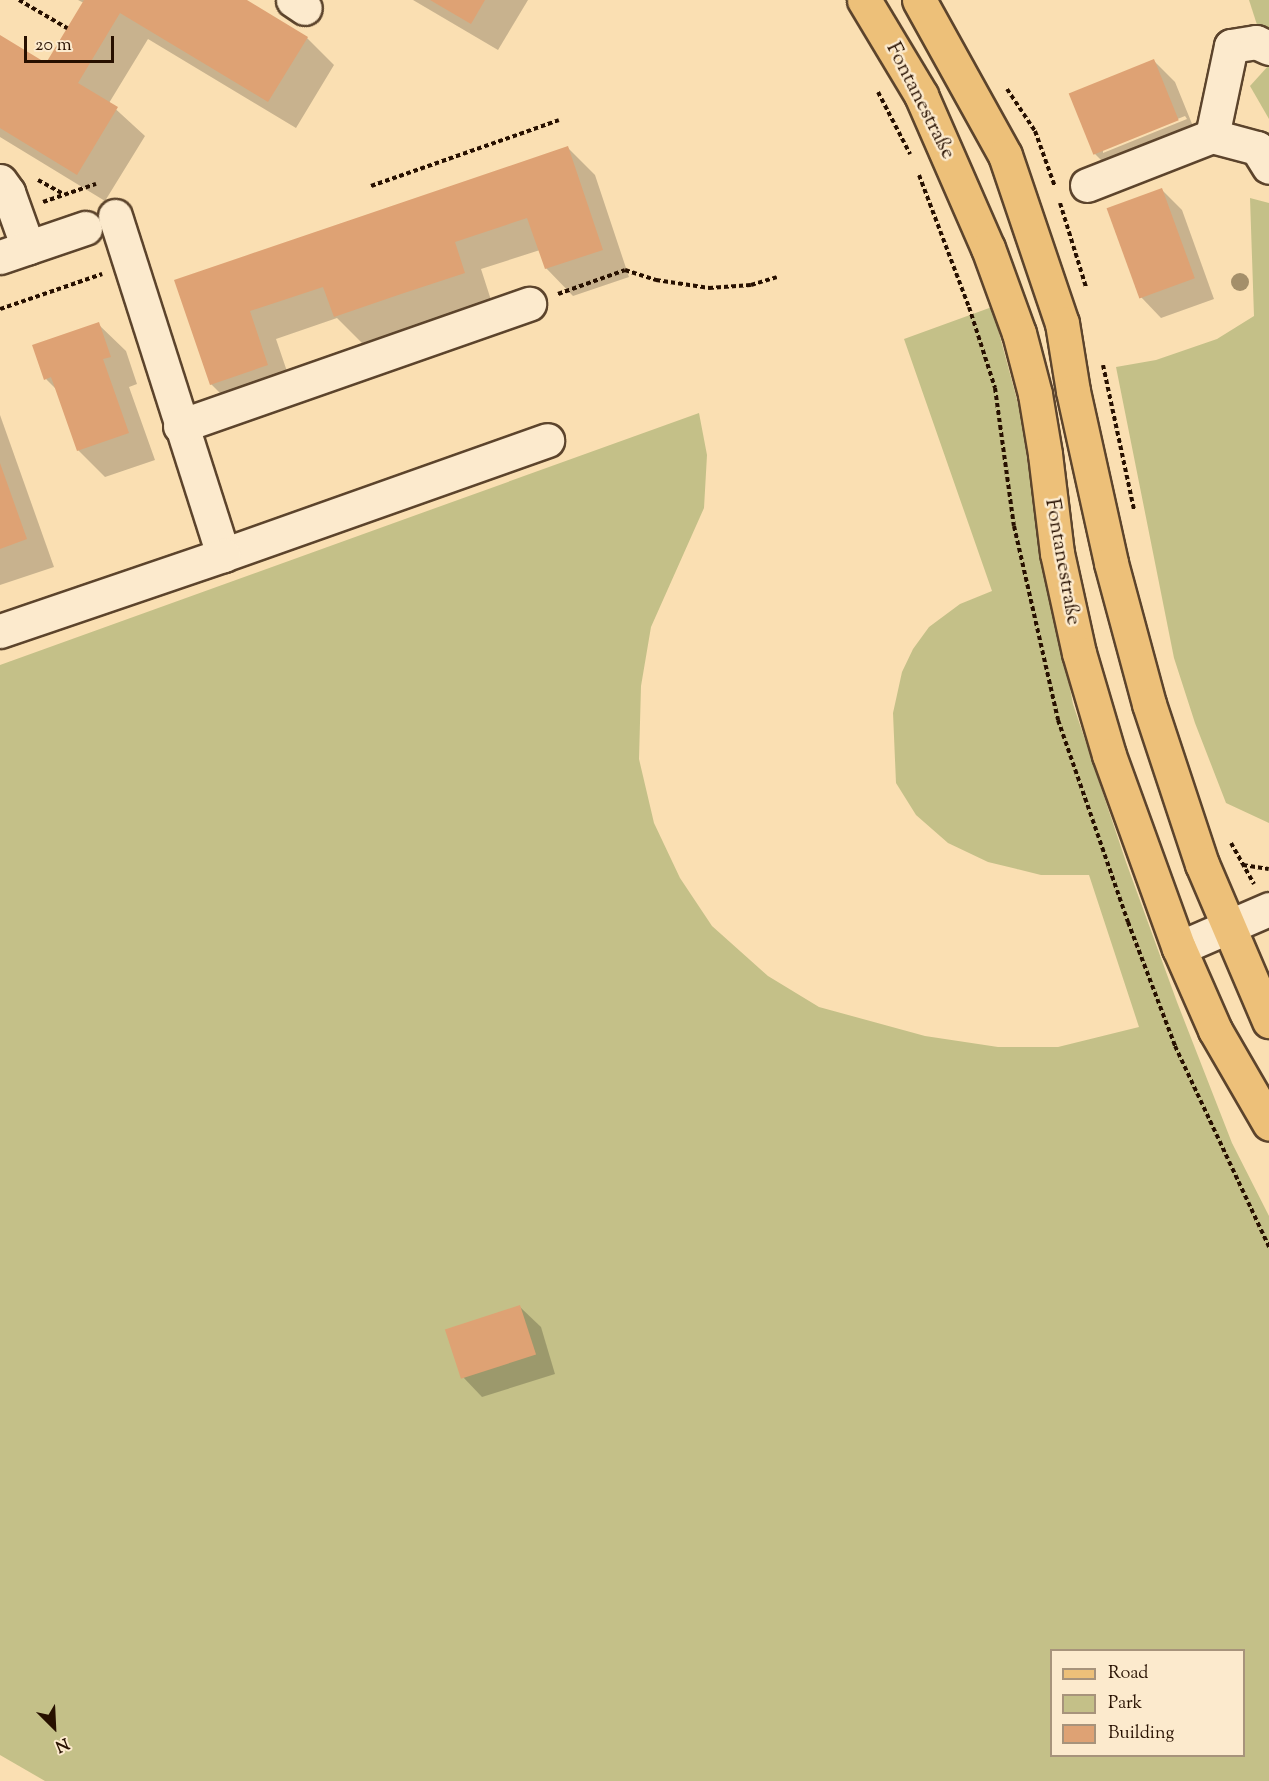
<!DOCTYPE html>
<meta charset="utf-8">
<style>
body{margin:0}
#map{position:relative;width:1269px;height:1781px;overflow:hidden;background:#fadfb2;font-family:"Sorts Mill Goudy",serif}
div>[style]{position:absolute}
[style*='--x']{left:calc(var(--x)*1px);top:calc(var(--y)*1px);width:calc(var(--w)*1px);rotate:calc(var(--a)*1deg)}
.green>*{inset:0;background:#c4c088}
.shadow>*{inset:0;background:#0003}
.building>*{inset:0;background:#dea274;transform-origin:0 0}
.path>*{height:4px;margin-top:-2px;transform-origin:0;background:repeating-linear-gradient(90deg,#271000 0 4.5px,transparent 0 7.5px)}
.roads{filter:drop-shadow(2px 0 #5c442c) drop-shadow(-2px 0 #5c442c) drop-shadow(0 2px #5c442c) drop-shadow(0 -2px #5c442c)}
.minor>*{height:33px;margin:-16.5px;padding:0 16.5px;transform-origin:16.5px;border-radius:16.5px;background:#fceacd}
.major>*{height:33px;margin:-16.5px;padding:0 16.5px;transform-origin:16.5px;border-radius:16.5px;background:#edc079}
.trees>*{width:18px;height:18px;margin:-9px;border-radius:50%;background:#a48f6a}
span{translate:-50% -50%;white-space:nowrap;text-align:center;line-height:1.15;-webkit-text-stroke:5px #fceacd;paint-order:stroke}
.street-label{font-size:21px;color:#271000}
.legend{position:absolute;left:1050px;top:1649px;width:195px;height:108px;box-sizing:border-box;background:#fceacd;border:2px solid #a7937b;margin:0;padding:8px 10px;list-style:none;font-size:18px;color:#271000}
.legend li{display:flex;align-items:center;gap:12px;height:30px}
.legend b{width:30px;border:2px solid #a7937b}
.north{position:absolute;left:24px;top:1697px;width:60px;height:60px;-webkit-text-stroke:4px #fceacd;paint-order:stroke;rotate:156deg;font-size:16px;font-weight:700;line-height:24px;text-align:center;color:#271000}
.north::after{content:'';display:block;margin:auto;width:21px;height:27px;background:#271000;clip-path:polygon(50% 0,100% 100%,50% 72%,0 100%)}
.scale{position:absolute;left:24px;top:36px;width:90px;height:27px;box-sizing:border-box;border:3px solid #271000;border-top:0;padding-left:8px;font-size:18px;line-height:21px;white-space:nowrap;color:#271000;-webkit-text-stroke:4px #fceacd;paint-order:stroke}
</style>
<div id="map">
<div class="green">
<i style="clip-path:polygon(1249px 0,1269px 0,1269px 62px)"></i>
<i style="clip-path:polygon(1269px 65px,1269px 119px,1250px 86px)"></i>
<i style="clip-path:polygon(1250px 198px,1269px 203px,1269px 823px,1226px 803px,1195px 723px,1174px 658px,1116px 367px,1156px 360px,1217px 339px,1254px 316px)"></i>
<i style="clip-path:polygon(evenodd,992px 307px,1020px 411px,1031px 485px,1073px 704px,1126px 862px,1177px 1002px,1232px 1143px,1269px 1216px,1269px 1781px,45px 1781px,0 1755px,0 665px,699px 413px,707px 455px,704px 508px,651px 627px,641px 686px,639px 759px,654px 823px,680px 878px,712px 926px,768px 976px,819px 1007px,925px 1036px,998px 1047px,1058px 1047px,1139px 1027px,1089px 875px,1041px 875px,988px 862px,948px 843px,916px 815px,896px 783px,893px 713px,902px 672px,913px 649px,929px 627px,960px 604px,992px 591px,904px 339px,992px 307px,1052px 1650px,1244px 1650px,1244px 1756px,1052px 1756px,1052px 1650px)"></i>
</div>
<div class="shadow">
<i style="clip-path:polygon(78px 0,245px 0,307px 38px,334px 65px,296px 128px,148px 39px,109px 103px,145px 136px,105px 201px,0 137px,0 37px,46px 65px,84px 3px)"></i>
<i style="clip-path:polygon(413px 0,528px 0,498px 50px)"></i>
<i style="clip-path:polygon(evenodd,1154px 61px,1175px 82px,1199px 141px,1116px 175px,1095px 154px,1154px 61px,1185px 116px,1187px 119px,1103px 153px,1103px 149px,1185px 116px)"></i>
<i style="clip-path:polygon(568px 148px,595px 175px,629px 277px,573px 296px,546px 268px,540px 250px,481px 269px,491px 300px,362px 343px,337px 318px,276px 339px,294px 392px,238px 411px,211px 384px,176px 281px)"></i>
<i style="clip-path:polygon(1162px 190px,1182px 210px,1214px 299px,1161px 318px,1141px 297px)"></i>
<i style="clip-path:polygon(98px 324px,126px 351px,137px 384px,129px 387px,155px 460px,105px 477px,78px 450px,58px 391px,46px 379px)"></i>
<i style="clip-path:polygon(0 415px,54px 567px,0 585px)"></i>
<i style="clip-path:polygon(520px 1307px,541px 1327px,555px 1374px,482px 1397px,462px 1376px)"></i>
</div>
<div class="building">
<i style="clip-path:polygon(84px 0,247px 0,308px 37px,268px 102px,120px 13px,78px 83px,118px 107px,77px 175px,0 128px,0 35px,46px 63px)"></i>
<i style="clip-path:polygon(430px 0,485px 0,471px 24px)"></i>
<i style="left:1154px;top:59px;width:66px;height:92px;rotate:68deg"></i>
<i style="clip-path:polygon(568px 146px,603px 250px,545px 269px,527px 218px,455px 242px,465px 273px,401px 294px,334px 317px,323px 287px,250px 311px,268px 365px,210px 385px,174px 280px)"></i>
<i style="left:1162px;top:188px;width:96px;height:59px;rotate:70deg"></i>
<i style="clip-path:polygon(99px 322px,111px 357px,103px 359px,129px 433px,77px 451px,51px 377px,44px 380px,32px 345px)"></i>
<i style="clip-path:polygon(0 463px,27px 539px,0 549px)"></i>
<i style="left:520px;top:1305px;width:52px;height:79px;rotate:72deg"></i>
</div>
<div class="path">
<i style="--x:19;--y:0;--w:56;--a:30.3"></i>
<i style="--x:1007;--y:89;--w:50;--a:56.3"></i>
<i style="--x:1035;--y:131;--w:59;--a:70.3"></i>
<i style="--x:878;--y:92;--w:70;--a:62.7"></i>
<i style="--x:919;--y:175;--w:141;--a:69.3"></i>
<i style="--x:969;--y:307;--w:85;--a:72.2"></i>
<i style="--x:995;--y:388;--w:139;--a:82.2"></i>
<i style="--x:1014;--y:526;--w:199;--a:77.2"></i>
<i style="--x:1058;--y:720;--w:214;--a:70.9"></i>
<i style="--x:1128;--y:922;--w:133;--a:69.2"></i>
<i style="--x:1175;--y:1046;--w:222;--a:64.9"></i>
<i style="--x:38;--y:180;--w:29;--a:29"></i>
<i style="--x:371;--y:186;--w:199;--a:-19.3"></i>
<i style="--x:43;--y:202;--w:56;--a:-18.8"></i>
<i style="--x:1060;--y:203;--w:88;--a:72.8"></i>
<i style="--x:558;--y:294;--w:71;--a:-19.7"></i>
<i style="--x:625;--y:270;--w:33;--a:18"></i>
<i style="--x:656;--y:280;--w:54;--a:8.6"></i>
<i style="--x:709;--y:288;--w:42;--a:-4.1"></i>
<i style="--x:751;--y:285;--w:27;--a:-17"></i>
<i style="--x:0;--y:309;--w:108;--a:-18.9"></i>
<i style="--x:1103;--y:365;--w:148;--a:77.9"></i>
<i style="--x:1231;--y:843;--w:47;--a:60.7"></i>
<i style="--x:1243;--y:865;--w:26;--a:9"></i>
</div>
<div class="roads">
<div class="minor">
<i style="--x:293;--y:0;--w:14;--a:34"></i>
<i style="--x:1212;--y:136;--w:92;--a:-78.1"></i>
<i style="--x:1231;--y:46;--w:25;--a:-9"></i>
<i style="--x:1256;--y:42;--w:14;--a:25"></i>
<i style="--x:0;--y:181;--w:14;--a:54"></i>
<i style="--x:8;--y:192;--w:59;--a:70.3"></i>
<i style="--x:1087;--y:185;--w:134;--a:-21.4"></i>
<i style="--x:1212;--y:136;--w:47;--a:14.9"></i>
<i style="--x:1257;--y:148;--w:22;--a:58"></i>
<i style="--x:115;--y:216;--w:356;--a:72.3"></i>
<i style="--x:223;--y:555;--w:344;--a:-19.5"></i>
<i style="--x:0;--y:257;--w:90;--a:-18.8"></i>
<i style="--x:180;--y:426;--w:370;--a:-19.3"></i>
<i style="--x:0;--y:631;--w:236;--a:-18.8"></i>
<i style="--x:1179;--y:948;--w:98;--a:-23.4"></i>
</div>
<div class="major">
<i style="--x:864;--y:0;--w:111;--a:59"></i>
<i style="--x:921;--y:95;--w:167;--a:66.4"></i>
<i style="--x:988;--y:248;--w:90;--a:70"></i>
<i style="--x:1019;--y:333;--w:63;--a:75.3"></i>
<i style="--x:1035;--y:394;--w:61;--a:80.5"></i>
<i style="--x:1045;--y:454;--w:100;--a:83.1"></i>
<i style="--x:1057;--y:553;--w:102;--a:77.6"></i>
<i style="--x:1079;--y:653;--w:106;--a:73.6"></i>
<i style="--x:1109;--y:755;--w:205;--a:70.1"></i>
<i style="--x:1179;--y:948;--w:90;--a:66.3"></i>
<i style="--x:1215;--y:1030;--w:108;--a:59.9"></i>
<i style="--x:919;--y:0;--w:177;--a:61"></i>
<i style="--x:1005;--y:155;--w:177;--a:71.3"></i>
<i style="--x:1062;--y:323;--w:69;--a:80.8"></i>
<i style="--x:1073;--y:391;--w:176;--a:77.5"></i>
<i style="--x:1111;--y:563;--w:146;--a:74.9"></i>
<i style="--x:1149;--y:704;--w:169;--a:71.7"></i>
<i style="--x:1202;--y:864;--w:171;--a:66.9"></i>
</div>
</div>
<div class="trees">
<i style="left:1240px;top:282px"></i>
</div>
<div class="street-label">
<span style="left:920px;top:101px;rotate:63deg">Fontanestraße</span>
<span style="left:1062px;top:562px;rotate:80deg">Fontanestraße</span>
</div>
<ul class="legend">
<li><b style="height:8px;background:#edc079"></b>Road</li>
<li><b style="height:16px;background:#c4c088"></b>Park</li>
<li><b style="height:16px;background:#dea274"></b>Building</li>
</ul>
<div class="north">N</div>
<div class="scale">20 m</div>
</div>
